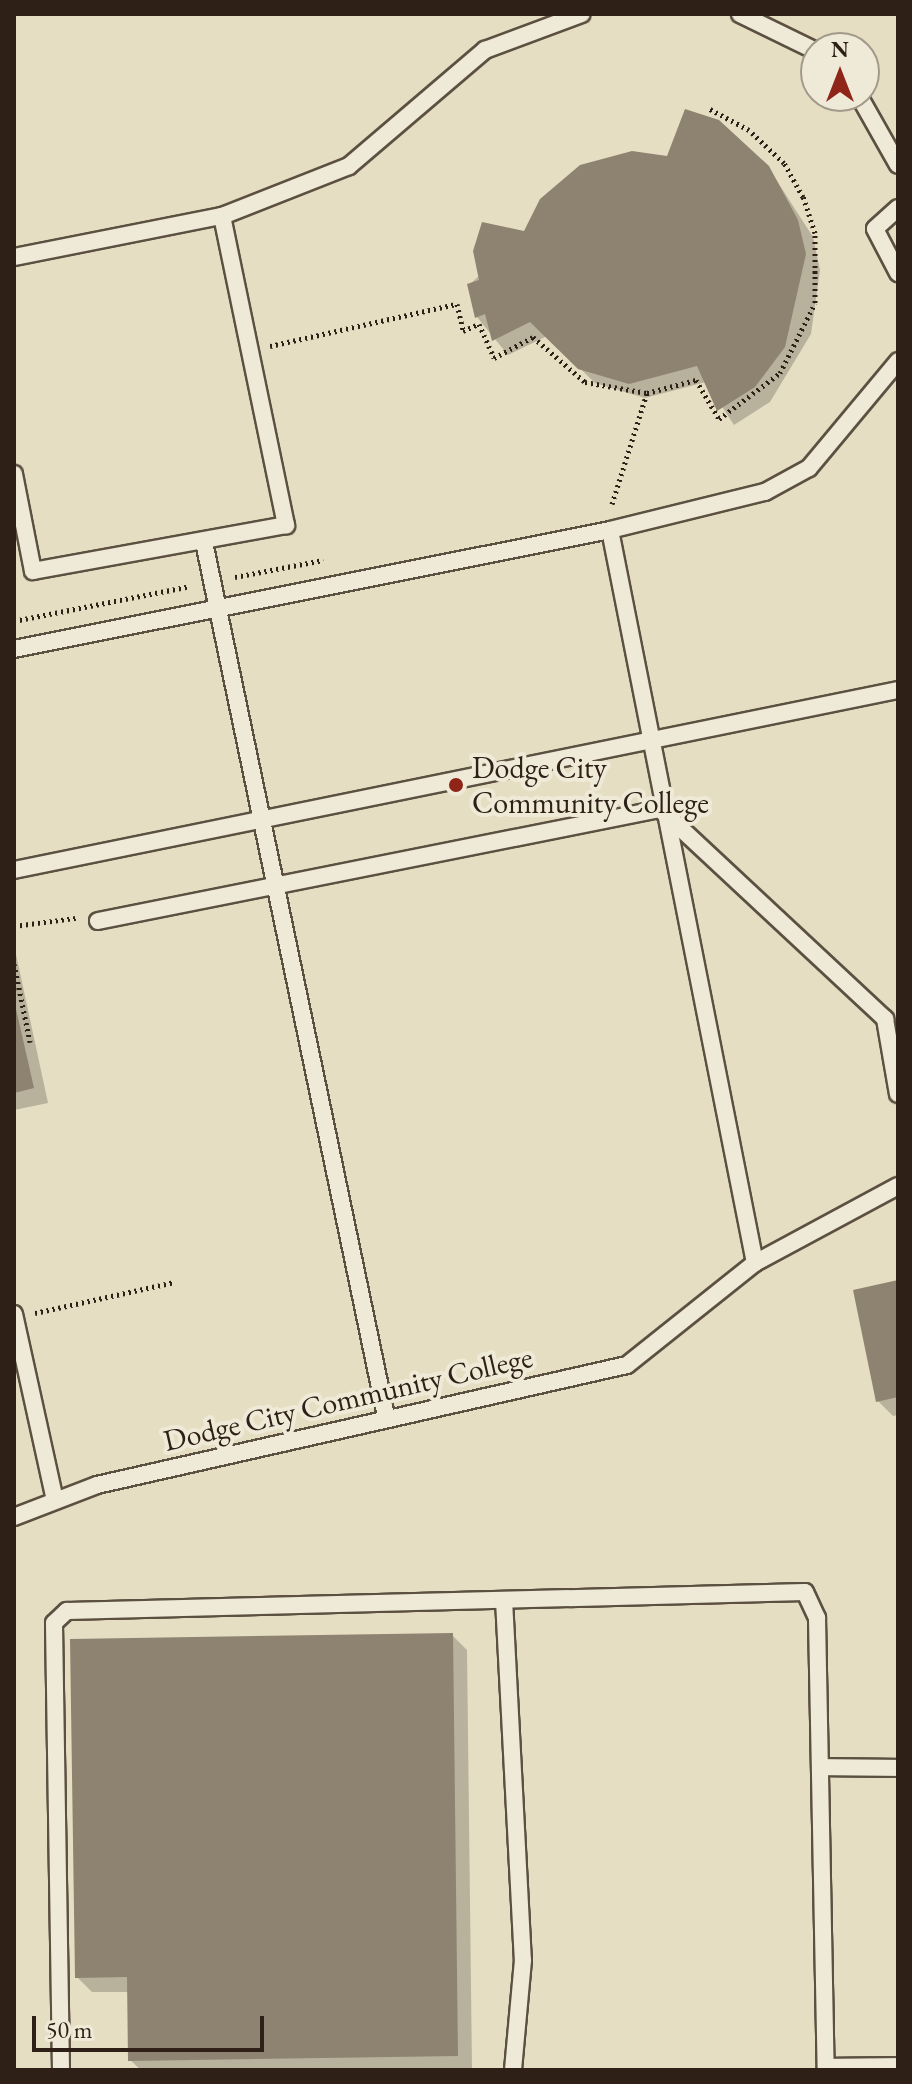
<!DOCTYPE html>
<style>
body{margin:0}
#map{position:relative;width:912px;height:2084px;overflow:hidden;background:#e6dec3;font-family:"EB Garamond",serif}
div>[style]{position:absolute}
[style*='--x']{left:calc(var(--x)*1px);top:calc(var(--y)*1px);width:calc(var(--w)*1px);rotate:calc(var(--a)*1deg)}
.shadow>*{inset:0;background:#0003}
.building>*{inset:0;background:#8e8370}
.path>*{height:5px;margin-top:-2.5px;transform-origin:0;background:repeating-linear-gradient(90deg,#2e2016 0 2px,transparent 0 6px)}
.roads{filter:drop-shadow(2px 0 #5c5041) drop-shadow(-2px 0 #5c5041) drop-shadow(0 2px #5c5041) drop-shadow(0 -2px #5c5041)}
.service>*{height:16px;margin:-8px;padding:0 8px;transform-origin:8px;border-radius:8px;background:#efead8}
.dots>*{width:22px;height:22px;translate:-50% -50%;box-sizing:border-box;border:4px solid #efead8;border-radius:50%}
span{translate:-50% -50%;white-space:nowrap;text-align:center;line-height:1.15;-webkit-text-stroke:8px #efead8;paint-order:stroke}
.poi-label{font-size:30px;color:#2e2016}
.left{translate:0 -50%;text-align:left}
.street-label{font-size:30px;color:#2e2016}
.frame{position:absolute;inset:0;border:16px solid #2e2016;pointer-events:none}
.north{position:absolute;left:800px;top:32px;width:80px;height:80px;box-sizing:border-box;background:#efead8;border:2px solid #a2998a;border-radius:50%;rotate:0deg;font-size:22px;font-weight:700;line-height:32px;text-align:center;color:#2e2016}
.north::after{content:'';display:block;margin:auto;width:28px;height:36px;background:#8f2418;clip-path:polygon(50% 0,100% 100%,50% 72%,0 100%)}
.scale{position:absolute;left:32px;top:2016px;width:232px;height:36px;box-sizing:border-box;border:4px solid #2e2016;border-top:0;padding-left:10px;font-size:24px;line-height:28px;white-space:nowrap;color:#2e2016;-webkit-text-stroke:6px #efead8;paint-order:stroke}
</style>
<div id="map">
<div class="shadow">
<i style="clip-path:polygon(768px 167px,813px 237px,820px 270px,811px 334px,770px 402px,734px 425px,706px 382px,645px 398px,595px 383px,547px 336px,508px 355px,477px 317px,469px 285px,525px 234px)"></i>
<i style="clip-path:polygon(14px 945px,48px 1103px,14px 1110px)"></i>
<i style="clip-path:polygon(898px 1283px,898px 1415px,893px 1416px,878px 1401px)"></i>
<i style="clip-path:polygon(452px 1635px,467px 1650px,472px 2070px,141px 2070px,130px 2060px,129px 1992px,92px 1992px,77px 1977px)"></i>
</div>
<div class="building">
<i style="clip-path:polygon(685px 109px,719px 120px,769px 166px,798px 220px,806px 254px,785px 347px,755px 387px,717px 411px,697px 366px,629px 384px,578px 369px,530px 322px,492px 341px,485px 314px,475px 318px,467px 284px,479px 280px,473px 251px,482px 222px,524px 231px,540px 199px,580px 165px,632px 151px,667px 156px)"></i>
<i style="clip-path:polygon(14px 1000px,34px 1088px,14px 1093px)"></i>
<i style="clip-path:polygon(898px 1280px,898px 1397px,876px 1402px,853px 1290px)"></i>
<i style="clip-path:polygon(453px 1633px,458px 2056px,128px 2061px,127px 1977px,75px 1978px,70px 1639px)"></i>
</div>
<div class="path">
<i style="--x:270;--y:346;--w:192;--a:-12.7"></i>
<i style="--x:457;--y:304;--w:28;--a:77"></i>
<i style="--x:463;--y:331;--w:17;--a:-24"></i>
<i style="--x:479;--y:324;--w:37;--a:66"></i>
<i style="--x:494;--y:358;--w:44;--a:-28.3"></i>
<i style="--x:533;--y:337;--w:69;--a:40.9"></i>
<i style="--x:585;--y:382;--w:63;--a:10.1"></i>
<i style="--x:612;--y:504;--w:116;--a:-72.5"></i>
<i style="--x:647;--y:393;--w:51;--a:-14.9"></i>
<i style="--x:696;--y:380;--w:45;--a:59.5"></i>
<i style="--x:719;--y:419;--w:76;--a:-37"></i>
<i style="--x:780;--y:373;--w:78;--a:-63.4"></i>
<i style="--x:815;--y:303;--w:70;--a:-90"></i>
<i style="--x:815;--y:233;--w:38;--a:-108"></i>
<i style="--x:803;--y:197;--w:39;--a:-119"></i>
<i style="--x:784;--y:163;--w:48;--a:-136.7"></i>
<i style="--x:749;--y:130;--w:47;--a:-151.8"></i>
<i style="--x:235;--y:577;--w:90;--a:-10.9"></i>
<i style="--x:14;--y:621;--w:179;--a:-11.2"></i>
<i style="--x:14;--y:926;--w:63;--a:-7.4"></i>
<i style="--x:14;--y:964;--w:80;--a:78.4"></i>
<i style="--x:35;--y:1313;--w:143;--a:-12.5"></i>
</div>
<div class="roads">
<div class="service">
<i style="--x:740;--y:14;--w:85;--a:26"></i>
<i style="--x:859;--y:96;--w:79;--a:60.5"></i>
<i style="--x:898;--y:208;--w:31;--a:138"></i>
<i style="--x:875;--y:229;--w:50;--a:62.4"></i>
<i style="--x:222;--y:216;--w:136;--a:-21.5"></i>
<i style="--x:349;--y:166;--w:179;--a:-40.5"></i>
<i style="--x:485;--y:50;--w:103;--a:-20.4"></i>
<i style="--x:14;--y:257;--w:212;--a:-11.2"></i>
<i style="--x:222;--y:216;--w:316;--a:78.3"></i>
<i style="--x:286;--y:525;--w:257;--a:169.7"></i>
<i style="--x:33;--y:571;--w:99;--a:-101.1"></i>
<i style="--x:204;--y:542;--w:893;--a:78.24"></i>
<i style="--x:14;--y:649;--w:608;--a:-11.29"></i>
<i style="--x:610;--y:530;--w:160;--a:-13.8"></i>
<i style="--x:765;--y:492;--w:50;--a:-28.6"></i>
<i style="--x:809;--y:468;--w:139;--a:-50.2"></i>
<i style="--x:14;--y:870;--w:902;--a:-11.51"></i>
<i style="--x:98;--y:921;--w:573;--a:-11.27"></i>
<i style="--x:660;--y:809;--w:308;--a:43"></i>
<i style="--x:885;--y:1019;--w:76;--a:80.2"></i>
<i style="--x:755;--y:1263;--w:162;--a:-28.3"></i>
<i style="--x:14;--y:1314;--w:191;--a:77.6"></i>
<i style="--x:14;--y:1517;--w:89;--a:-21.1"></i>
<i style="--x:97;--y:1485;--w:543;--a:-12.76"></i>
<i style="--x:627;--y:1365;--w:164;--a:-38.6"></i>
<i style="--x:755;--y:1263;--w:747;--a:-101.19"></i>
<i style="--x:504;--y:1600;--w:361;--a:87"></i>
<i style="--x:523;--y:1960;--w:110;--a:95.2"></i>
<i style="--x:820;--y:1767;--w:78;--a:0.7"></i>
<i style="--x:826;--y:2067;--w:72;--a:-0.8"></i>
<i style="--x:61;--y:2070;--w:447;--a:-90.9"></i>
<i style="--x:54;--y:1623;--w:18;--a:-43"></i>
<i style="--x:67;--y:1611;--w:738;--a:-1.47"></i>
<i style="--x:805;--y:1592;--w:29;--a:65"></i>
<i style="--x:817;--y:1618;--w:452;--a:88.9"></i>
</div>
</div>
<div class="dots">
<i style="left:456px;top:785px;background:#8f2418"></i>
</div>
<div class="poi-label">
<span class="left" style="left:472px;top:785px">Dodge City<br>Community College</span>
</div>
<div class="street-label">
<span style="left:348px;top:1399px;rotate:-13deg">Dodge City Community College</span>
</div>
<div class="frame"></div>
<div class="north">N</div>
<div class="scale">50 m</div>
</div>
